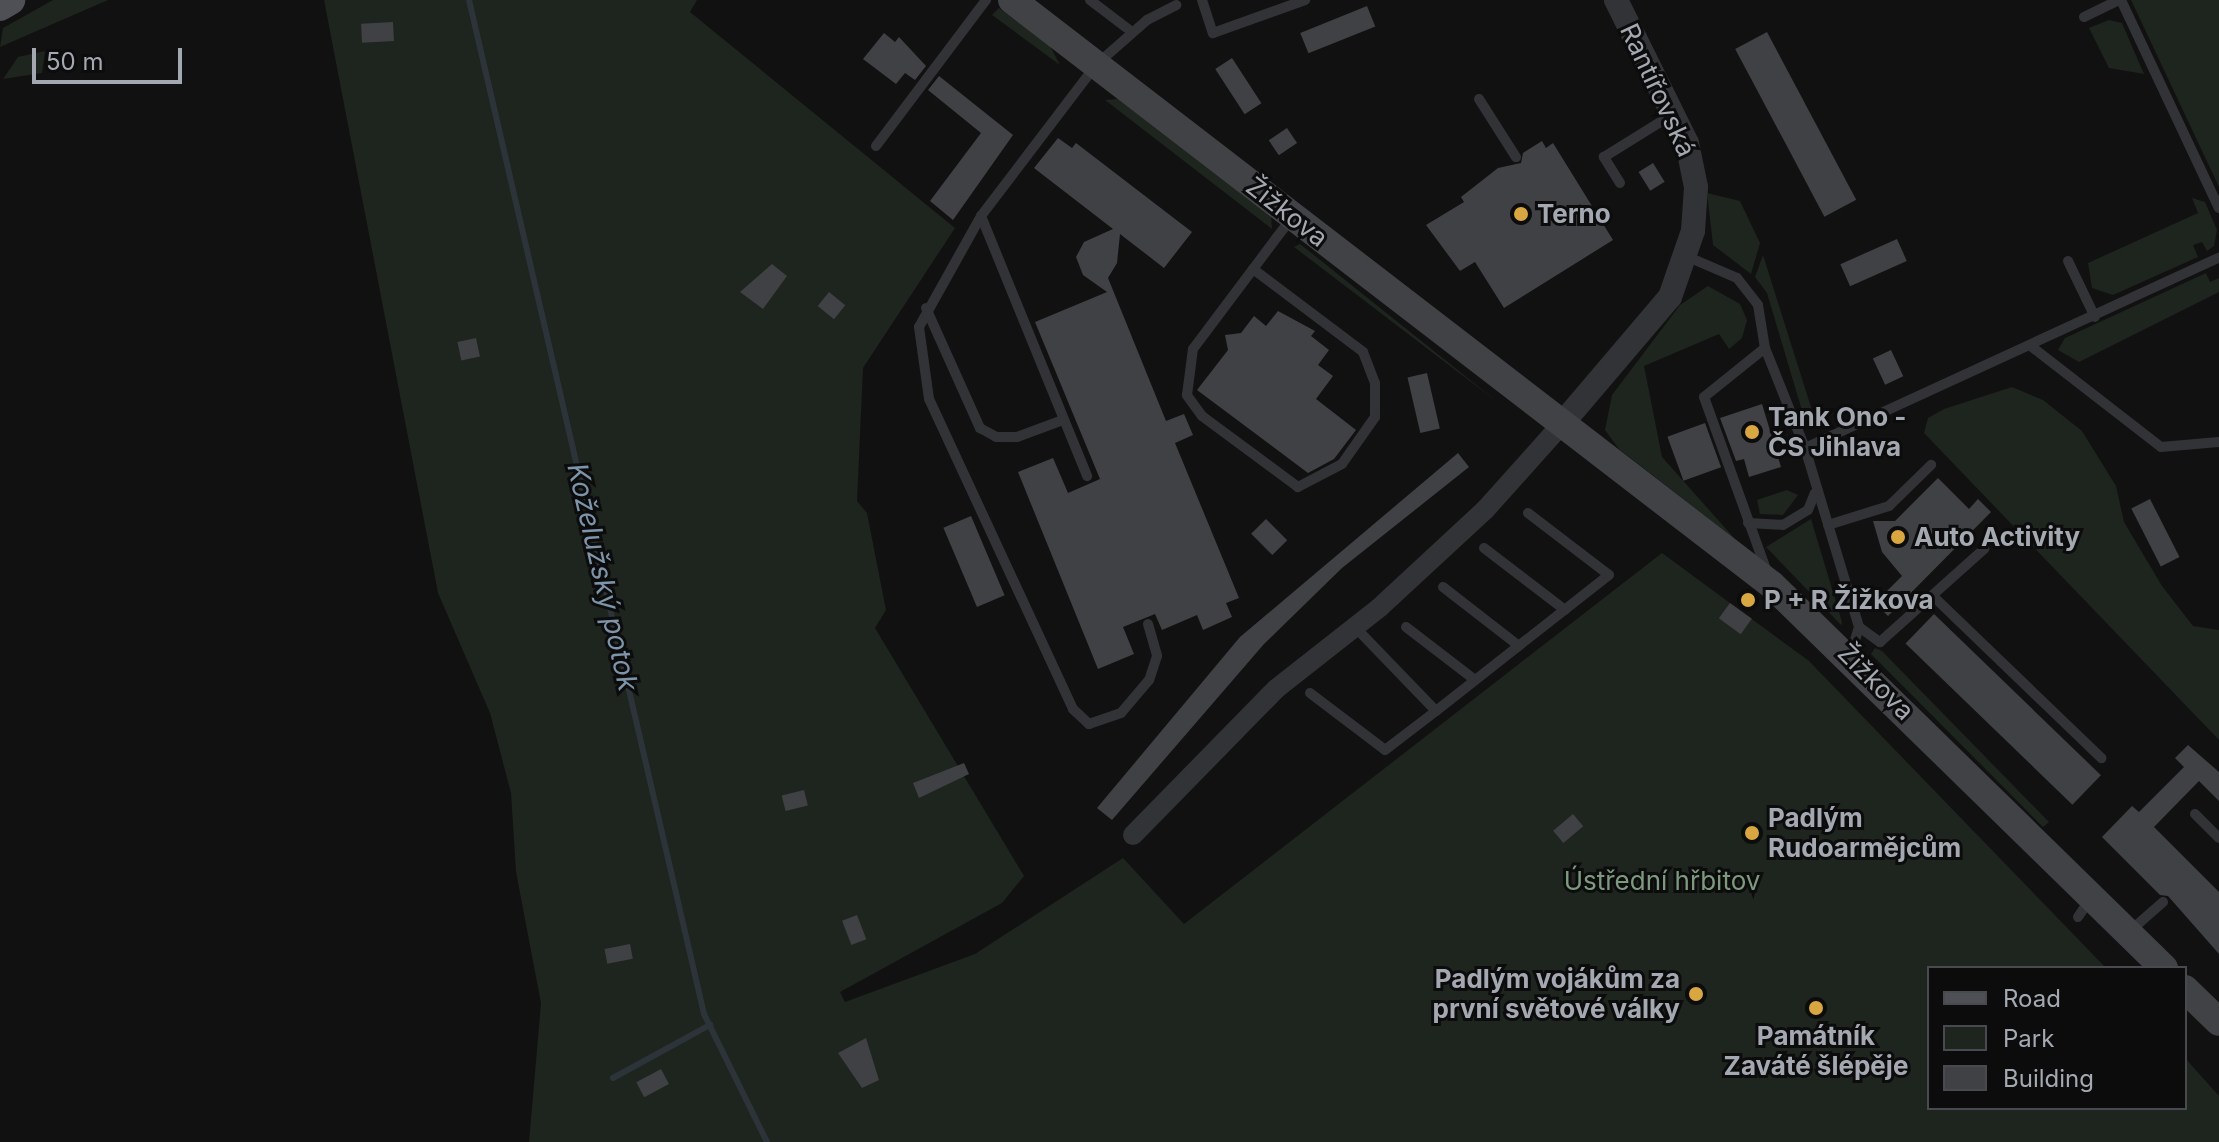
<!DOCTYPE html>
<meta charset="utf-8">
<style>
body{margin:0}
#map{position:relative;width:2219px;height:1142px;overflow:hidden;background:#111112;font-family:Inter,sans-serif}
div>[style]{position:absolute}
[style*='--x']{left:calc(var(--x)*1px);top:calc(var(--y)*1px);width:calc(var(--w)*1px);rotate:calc(var(--a)*1deg)}
.green>*{inset:0;background:#1e241e}
.stream>*{height:6px;margin:-3px;padding:0 3px;transform-origin:3px;border-radius:3px;background:#2c3339}
.building>*{inset:0;background:#404145;transform-origin:0 0}
.service>*{height:10px;margin:-5px;padding:0 5px;transform-origin:5px;border-radius:5px;background:#323336}
.minor>*{height:20px;margin:-10px;padding:0 10px;transform-origin:10px;border-radius:10px;background:#323336}
.tertiary>*{height:24px;margin:-12px;padding:0 12px;transform-origin:12px;border-radius:12px;background:#323336}
.secondary>*{height:28px;margin:-14px;padding:0 14px;transform-origin:14px;border-radius:14px;background:#414246}
.primary>*{height:30px;margin:-15px;padding:0 15px;transform-origin:15px;border-radius:15px;background:#4f5055}
.dots>*{width:22px;height:22px;translate:-50% -50%;box-sizing:border-box;border:4px solid #0c0c0d;border-radius:50%}
span{translate:-50% -50%;white-space:nowrap;text-align:center;line-height:1.15;-webkit-text-stroke:6px #0c0c0d;paint-order:stroke}
.street-label{font-size:26px;color:#a4a8b1}
.poi-label{font-size:26px;color:#a4a8b1;font-weight:700}
.left{translate:0 -50%;text-align:left}
.right{translate:-100% -50%;text-align:right}
.park-label{font-size:26px;color:#7d9a7f}
.water-label{font-size:28px;color:#7e94a8;font-style:italic}
.legend{position:absolute;left:1927px;top:966px;width:260px;height:144px;box-sizing:border-box;background:#0c0c0d;border:2px solid #494a4f;margin:0;padding:10px 14px;list-style:none;font-size:24px;color:#a4a8b1}
.legend li{display:flex;align-items:center;gap:16px;height:40px}
.legend b{width:40px;border:2px solid #494a4f}
.scale{position:absolute;left:32px;top:48px;width:150px;height:36px;box-sizing:border-box;border:4px solid #a4a8b1;border-top:0;padding-left:10px;font-size:24px;line-height:28px;white-space:nowrap;color:#a4a8b1;-webkit-text-stroke:6px #0c0c0d;paint-order:stroke}
</style>
<div id="map">
<div class="green">
<i style="clip-path:polygon(53px 0,108px 0,0 47px,3px 28px)"></i>
<i style="clip-path:polygon(324px 0,697px 0,690px 12px,955px 228px,863px 368px,857px 501px,867px 513px,886px 610px,875px 628px,1024px 876px,1002px 903px,840px 992px,845px 1002px,975px 954px,1123px 858px,1184px 924px,1662px 553px,1809px 661px,2106px 968px,1929px 968px,1929px 1108px,2185px 1108px,2185px 1058px,2219px 1096px,2219px 1142px,529px 1142px,541px 1003px,516px 872px,511px 793px,490px 713px,438px 593px)"></i>
<i style="clip-path:polygon(2131px 0,2219px 0,2219px 187px)"></i>
<i style="clip-path:polygon(999px 8px,1049px 44px,1060px 65px,992px 15px)"></i>
<i style="clip-path:polygon(2109px 20px,2122px 23px,2144px 74px,2109px 68px,2089px 28px)"></i>
<i style="clip-path:polygon(45px 51px,42px 73px,3px 79px,18px 57px)"></i>
<i style="clip-path:polygon(1118px 99px,1271px 215px,1272px 229px,1105px 100px)"></i>
<i style="clip-path:polygon(1707px 193px,1740px 201px,1760px 243px,1751px 274px,1713px 245px)"></i>
<i style="clip-path:polygon(2192px 198px,2205px 202px,2217px 230px,2214px 246px,2207px 251px,2202px 242px,2193px 245px,2198px 257px,2113px 295px,2092px 288px,2088px 263px,2198px 213px)"></i>
<i style="clip-path:polygon(1300px 244px,1314px 255px,1500px 404px,1294px 247px)"></i>
<i style="clip-path:polygon(1763px 255px,1816px 423px,1803px 414px,1767px 293px,1755px 277px)"></i>
<i style="clip-path:polygon(2206px 273px,2210px 282px,2219px 278px,2219px 292px,2079px 362px,2058px 350px,2065px 338px)"></i>
<i style="clip-path:polygon(1708px 286px,1740px 304px,1747px 320px,1742px 338px,1729px 349px,1719px 334px,1644px 366px,1662px 457px,1735px 539px,1619px 449px,1605px 430px,1612px 395px,1680px 305px)"></i>
<i style="clip-path:polygon(2012px 387px,2043px 400px,2082px 431px,2116px 486px,2124px 522px,2162px 586px,2193px 626px,2219px 630px,2219px 740px,1924px 433px,1928px 418px,1944px 409px)"></i>
<i style="clip-path:polygon(1787px 490px,1798px 495px,1783px 515px,1760px 514px,1757px 500px)"></i>
<i style="clip-path:polygon(1811px 519px,1842px 622px,1841px 625px,1766px 547px)"></i>
<i style="clip-path:polygon(1875px 648px,1882px 651px,2049px 822px,2043px 827px,1871px 654px)"></i>
</div>
<div class="stream">
<i style="--x:469;--y:0;--w:1041;--a:76.95"></i>
<i style="--x:704;--y:1014;--w:143;--a:63.8"></i>
<i style="--x:613;--y:1078;--w:111;--a:-28.7"></i>
</div>
<div class="building">
<i style="left:1367px;top:6px;width:22px;height:72px;rotate:68deg"></i>
<i style="left:393px;top:22px;width:19px;height:32px;rotate:87deg"></i>
<i style="left:1767px;top:32px;width:190px;height:36px;rotate:62deg"></i>
<i style="clip-path:polygon(884px 33px,895px 42px,899px 37px,926px 66px,915px 80px,905px 73px,896px 84px,863px 59px)"></i>
<i style="left:1232px;top:58px;width:54px;height:20px;rotate:57deg"></i>
<i style="clip-path:polygon(939px 76px,1013px 135px,953px 220px,930px 201px,981px 133px,928px 90px)"></i>
<i style="left:1287px;top:128px;width:18px;height:22px;rotate:56deg"></i>
<i style="clip-path:polygon(1058px 138px,1072px 148px,1076px 143px,1192px 232px,1164px 268px,1120px 234px,1117px 263px,1108px 278px,1166px 421px,1184px 414px,1193px 435px,1175px 443px,1239px 598px,1226px 603px,1232px 617px,1203px 630px,1197px 615px,1162px 630px,1155px 614px,1123px 627px,1134px 654px,1098px 669px,1018px 472px,1053px 458px,1068px 493px,1100px 479px,1035px 322px,1107px 292px,1083px 275px,1076px 257px,1084px 242px,1113px 229px,1034px 168px)"></i>
<i style="clip-path:polygon(1542px 141px,1546px 148px,1553px 143px,1613px 240px,1504px 308px,1475px 262px,1460px 271px,1426px 225px,1464px 202px,1461px 197px,1498px 168px,1521px 163px,1523px 153px)"></i>
<i style="left:1653px;top:163px;width:22px;height:17px;rotate:58deg"></i>
<i style="left:1897px;top:239px;width:24px;height:62px;rotate:66deg"></i>
<i style="clip-path:polygon(772px 264px,787px 276px,763px 309px,740px 292px)"></i>
<i style="left:829px;top:292px;width:21px;height:18px;rotate:39deg"></i>
<i style="clip-path:polygon(1278px 311px,1315px 331px,1311px 336px,1329px 350px,1318px 365px,1333px 376px,1316px 399px,1356px 430px,1334px 459px,1308px 473px,1197px 390px,1228px 350px,1225px 335px,1241px 333px,1254px 316px,1266px 326px)"></i>
<i style="left:476px;top:338px;width:19px;height:19px;rotate:78deg"></i>
<i style="left:1891px;top:350px;width:29px;height:20px;rotate:65deg"></i>
<i style="left:1427px;top:373px;width:57px;height:20px;rotate:77deg"></i>
<i style="clip-path:polygon(1762px 404px,1781px 467px,1749px 477px,1744px 459px,1736px 461px,1720px 418px)"></i>
<i style="left:1705px;top:423px;width:47px;height:40px;rotate:70deg"></i>
<i style="clip-path:polygon(1458px 453px,1469px 467px,1342px 568px,1264px 644px,1112px 820px,1097px 808px,1240px 637px)"></i>
<i style="clip-path:polygon(1938px 478px,1969px 509px,1978px 499px,1991px 512px,1888px 616px,1875px 603px,1902px 576px,1882px 552px,1873px 521px,1895px 521px)"></i>
<i style="left:2150px;top:499px;width:65px;height:21px;rotate:63deg"></i>
<i style="left:971px;top:516px;width:86px;height:30px;rotate:67deg"></i>
<i style="left:1266px;top:519px;width:30px;height:21px;rotate:45deg"></i>
<i style="left:1730px;top:603px;width:27px;height:19px;rotate:36deg"></i>
<i style="left:1934px;top:614px;width:232px;height:41px;rotate:44deg"></i>
<i style="clip-path:polygon(2188px 745px,2219px 772px,2219px 801px,2199px 781px,2154px 827px,2219px 892px,2219px 954px,2168px 896px,2160px 895px,2102px 837px,2132px 806px,2139px 812px,2184px 767px,2175px 758px)"></i>
<i style="clip-path:polygon(964px 763px,969px 774px,919px 798px,913px 783px)"></i>
<i style="left:804px;top:790px;width:16px;height:23px;rotate:76deg"></i>
<i style="left:1573px;top:814px;width:16px;height:26px;rotate:50deg"></i>
<i style="left:857px;top:915px;width:26px;height:16px;rotate:69deg"></i>
<i style="left:630px;top:944px;width:15px;height:26px;rotate:79deg"></i>
<i style="clip-path:polygon(866px 1038px,879px 1080px,862px 1088px,838px 1053px)"></i>
<i style="left:661px;top:1069px;width:17px;height:28px;rotate:62deg"></i>
</div>
<div class="service">
<i style="--x:1090;--y:0;--w:53;--a:37.3"></i>
<i style="--x:1202;--y:0;--w:35;--a:72"></i>
<i style="--x:1213;--y:33;--w:98;--a:-19.7"></i>
<i style="--x:2121;--y:0;--w:230;--a:64.8"></i>
<i style="--x:2084;--y:17;--w:39;--a:-26"></i>
<i style="--x:1479;--y:99;--w:69;--a:57.5"></i>
<i style="--x:876;--y:146;--w:183;--a:-53"></i>
<i style="--x:1620;--y:183;--w:31;--a:-122"></i>
<i style="--x:1604;--y:157;--w:81;--a:-31.9"></i>
<i style="--x:981;--y:216;--w:281;--a:67.8"></i>
<i style="--x:1688;--y:257;--w:53;--a:23.2"></i>
<i style="--x:1737;--y:278;--w:34;--a:52"></i>
<i style="--x:1758;--y:305;--w:44;--a:80.8"></i>
<i style="--x:1765;--y:348;--w:108;--a:68.2"></i>
<i style="--x:1805;--y:448;--w:187;--a:73.2"></i>
<i style="--x:1859;--y:627;--w:30;--a:107"></i>
<i style="--x:2068;--y:261;--w:62;--a:64.3"></i>
<i style="--x:1253;--y:269;--w:138;--a:37"></i>
<i style="--x:1363;--y:352;--w:33;--a:69"></i>
<i style="--x:1375;--y:383;--w:34;--a:90"></i>
<i style="--x:1375;--y:417;--w:57;--a:125.1"></i>
<i style="--x:1342;--y:464;--w:50;--a:152.4"></i>
<i style="--x:1298;--y:487;--w:119;--a:-143.5"></i>
<i style="--x:1202;--y:416;--w:26;--a:-126"></i>
<i style="--x:1187;--y:395;--w:46;--a:-82.6"></i>
<i style="--x:1193;--y:349;--w:140;--a:-53.1"></i>
<i style="--x:1277;--y:237;--w:24;--a:-52"></i>
<i style="--x:926;--y:308;--w:132;--a:65.8"></i>
<i style="--x:980;--y:428;--w:18;--a:29"></i>
<i style="--x:996;--y:437;--w:21;--a:0"></i>
<i style="--x:1017;--y:437;--w:49;--a:-20.3"></i>
<i style="--x:2032;--y:347;--w:163;--a:37.8"></i>
<i style="--x:2161;--y:447;--w:58;--a:-4.9"></i>
<i style="--x:1765;--y:348;--w:78;--a:141.2"></i>
<i style="--x:1704;--y:397;--w:186;--a:70.2"></i>
<i style="--x:1805;--y:448;--w:456;--a:-24.7"></i>
<i style="--x:1748;--y:523;--w:35;--a:3"></i>
<i style="--x:1783;--y:525;--w:29;--a:-31"></i>
<i style="--x:1808;--y:510;--w:18;--a:-68"></i>
<i style="--x:1828;--y:525;--w:64;--a:-17.3"></i>
<i style="--x:1889;--y:506;--w:59;--a:-44.3"></i>
<i style="--x:1484;--y:548;--w:102;--a:37.4"></i>
<i style="--x:1443;--y:587;--w:96;--a:37.8"></i>
<i style="--x:1935;--y:598;--w:231;--a:43.9"></i>
<i style="--x:1148;--y:624;--w:33;--a:74"></i>
<i style="--x:1157;--y:656;--w:25;--a:108"></i>
<i style="--x:1149;--y:680;--w:43;--a:130.3"></i>
<i style="--x:1121;--y:713;--w:34;--a:161"></i>
<i style="--x:1089;--y:724;--w:22;--a:-137"></i>
<i style="--x:1073;--y:709;--w:342;--a:-114.9"></i>
<i style="--x:929;--y:399;--w:73;--a:-97.9"></i>
<i style="--x:919;--y:327;--w:127;--a:-60.8"></i>
<i style="--x:981;--y:216;--w:191;--a:-52.7"></i>
<i style="--x:1097;--y:64;--w:67;--a:-41.3"></i>
<i style="--x:1147;--y:20;--w:33;--a:-27"></i>
<i style="--x:1406;--y:627;--w:87;--a:37.5"></i>
<i style="--x:1859;--y:627;--w:26;--a:36"></i>
<i style="--x:1880;--y:642;--w:140;--a:-41.8"></i>
<i style="--x:1310;--y:693;--w:94;--a:37.2"></i>
<i style="--x:1385;--y:750;--w:64;--a:-37.4"></i>
<i style="--x:1436;--y:711;--w:117;--a:-134"></i>
<i style="--x:1436;--y:711;--w:220;--a:-38.2"></i>
<i style="--x:1609;--y:575;--w:102;--a:-142.6"></i>
<i style="--x:2195;--y:814;--w:34;--a:45"></i>
<i style="--x:2078;--y:917;--w:23;--a:-56"></i>
<i style="--x:2130;--y:931;--w:44;--a:-41.3"></i>
</div>
<div class="minor">
<i style="--x:1133;--y:835;--w:204;--a:-45.6"></i>
<i style="--x:1276;--y:689;--w:131;--a:-38.2"></i>
<i style="--x:1379;--y:608;--w:144;--a:-42.8"></i>
<i style="--x:1485;--y:510;--w:114;--a:-48.2"></i>
</div>
<div class="tertiary">
<i style="--x:1561;--y:425;--w:168;--a:-49.6"></i>
<i style="--x:1670;--y:297;--w:70;--a:-70.8"></i>
<i style="--x:1693;--y:231;--w:44;--a:-86.1"></i>
<i style="--x:1696;--y:187;--w:45;--a:-101.6"></i>
<i style="--x:1687;--y:143;--w:160;--a:-116.4"></i>
</div>
<div class="secondary">
<i style="--x:1012;--y:0;--w:959;--a:37.59"></i>
<i style="--x:1772;--y:585;--w:548;--a:44.33"></i>
<i style="--x:2185;--y:989;--w:47;--a:44.1"></i>
</div>
<div class="primary">
<i style="--x:0;--y:6;--w:12;--a:-31"></i>
</div>
<div class="dots">
<i style="left:1521px;top:214px;background:#d9a741"></i>
<i style="left:1752px;top:432px;background:#d9a741"></i>
<i style="left:1898px;top:537px;background:#d9a741"></i>
<i style="left:1748px;top:600px;background:#d9a741"></i>
<i style="left:1752px;top:833px;background:#d9a741"></i>
<i style="left:1696px;top:994px;background:#d9a741"></i>
<i style="left:1816px;top:1008px;background:#d9a741"></i>
</div>
<div class="street-label">
<span style="left:1658px;top:90px;rotate:65deg">Rantířovská</span>
<span style="left:1287px;top:212px;rotate:38deg">Žižkova</span>
<span style="left:1876px;top:682px;rotate:45deg">Žižkova</span>
</div>
<div class="poi-label">
<span class="left" style="left:1537px;top:214px">Terno</span>
<span class="left" style="left:1768px;top:432px">Tank Ono -<br>ČS Jihlava</span>
<span class="left" style="left:1914px;top:537px">Auto Activity</span>
<span class="left" style="left:1764px;top:600px">P + R Žižkova</span>
<span class="left" style="left:1768px;top:833px">Padlým<br>Rudoarmějcům</span>
<span class="right" style="left:1680px;top:994px">Padlým vojákům za<br>první světové války</span>
<span style="left:1816px;top:1051px">Památník<br>Zaváté šlépěje</span>
</div>
<div class="park-label">
<span style="left:1662px;top:881px">Ústřední hřbitov</span>
</div>
<div class="water-label">
<span style="left:603px;top:577px;rotate:77deg">Koželužský potok</span>
</div>
<ul class="legend">
<li><b style="height:10px;background:#4f5055"></b>Road</li>
<li><b style="height:22px;background:#1e241e"></b>Park</li>
<li><b style="height:22px;background:#404145"></b>Building</li>
</ul>
<div class="scale">50 m</div>
</div>
